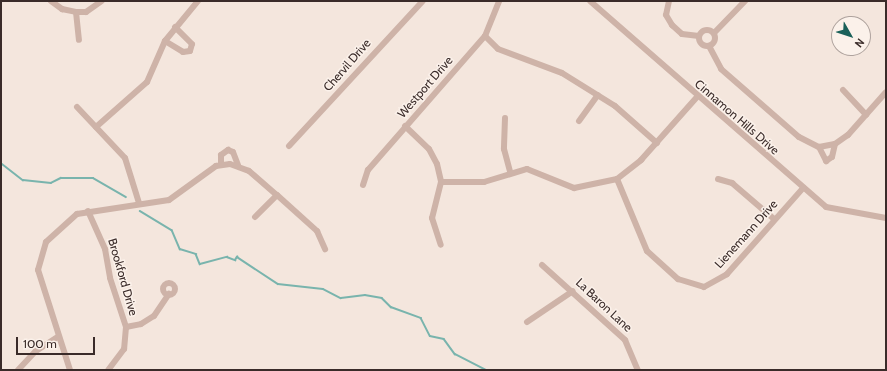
<!DOCTYPE html>
<style>
body{margin:0}
#map{position:relative;width:887px;height:371px;overflow:hidden;background:#f4e6dd;font-family:Cabin,sans-serif}
div>[style]{position:absolute}
[style*='--x']{left:calc(var(--x)*1px);top:calc(var(--y)*1px);width:calc(var(--w)*1px);rotate:calc(var(--a)*1deg)}
.stream>*{height:1.5px;margin:-0.75px;padding:0 0.75px;transform-origin:0.75px;border-radius:0.75px;background:#79b4ad}
.street>*{height:6px;margin:-3px;padding:0 3px;transform-origin:3px;border-radius:3px;background:#ceb3a8}
.street>.ring{margin:-3px;padding:0;box-sizing:content-box;background:none;border:6px solid #ceb3a8;border-radius:50%}
span{translate:-50% -50%;white-space:nowrap;text-align:center;line-height:1.15;-webkit-text-stroke:3px #fbf1ea;paint-order:stroke}
.street-label{font-size:12px;color:#3a2b29}
.frame{position:absolute;inset:0;border:2px solid #3a2b29;pointer-events:none}
.north{position:absolute;left:831px;top:16px;width:40px;height:40px;box-sizing:border-box;background:#fbf1ea;border:1px solid #aea29d;border-radius:50%;rotate:129deg;font-size:11px;font-weight:700;line-height:16px;text-align:center;color:#3a2b29}
.north::after{content:'';display:block;margin:auto;width:14px;height:18px;background:#1a6059;clip-path:polygon(50% 0,100% 100%,50% 72%,0 100%)}
.scale{position:absolute;left:16px;top:337px;width:79px;height:18px;box-sizing:border-box;border:2px solid #3a2b29;border-top:0;padding-left:5px;font-size:12px;line-height:14px;white-space:nowrap;color:#3a2b29;-webkit-text-stroke:3px #fbf1ea;paint-order:stroke}
</style>
<div id="map">
<div class="stream">
<i style="--x:1;--y:163;--w:28;--a:38"></i>
<i style="--x:23;--y:180;--w:28;--a:6"></i>
<i style="--x:51;--y:183;--w:11;--a:-27"></i>
<i style="--x:61;--y:178;--w:32;--a:0"></i>
<i style="--x:93;--y:178;--w:38;--a:30"></i>
<i style="--x:140;--y:211;--w:37;--a:31"></i>
<i style="--x:172;--y:230;--w:21;--a:67"></i>
<i style="--x:180;--y:249;--w:17;--a:17"></i>
<i style="--x:196;--y:254;--w:11;--a:68"></i>
<i style="--x:200;--y:264;--w:28;--a:-15"></i>
<i style="--x:227;--y:257;--w:9;--a:21"></i>
<i style="--x:235;--y:260;--w:4;--a:-56"></i>
<i style="--x:237;--y:257;--w:49;--a:33.4"></i>
<i style="--x:278;--y:284;--w:45;--a:6.3"></i>
<i style="--x:323;--y:289;--w:20;--a:27"></i>
<i style="--x:341;--y:298;--w:24;--a:-7"></i>
<i style="--x:365;--y:295;--w:17;--a:10"></i>
<i style="--x:382;--y:298;--w:13;--a:45"></i>
<i style="--x:391;--y:307;--w:32;--a:20"></i>
<i style="--x:421;--y:318;--w:20;--a:63"></i>
<i style="--x:430;--y:336;--w:14;--a:12"></i>
<i style="--x:444;--y:339;--w:19;--a:54"></i>
<i style="--x:455;--y:354;--w:35;--a:27"></i>
</div>
<div class="street">
<i style="--x:51;--y:1;--w:14;--a:36"></i>
<i style="--x:62;--y:9;--w:14;--a:12"></i>
<i style="--x:76;--y:12;--w:10;--a:0"></i>
<i style="--x:86;--y:12;--w:19;--a:-35"></i>
<i style="--x:590;--y:1;--w:313;--a:41.1"></i>
<i style="--x:826;--y:207;--w:61;--a:10.4"></i>
<i style="--x:669;--y:1;--w:14;--a:102"></i>
<i style="--x:666;--y:15;--w:12;--a:59"></i>
<i style="--x:672;--y:25;--w:13;--a:42"></i>
<i style="--x:682;--y:34;--w:17;--a:7"></i>
<i style="--x:76;--y:12;--w:28;--a:84"></i>
<i class="ring" style="left:699px;top:30px;width:10px;height:10px"></i>
<i style="--x:714;--y:33;--w:45;--a:-45.9"></i>
<i style="--x:485;--y:36;--w:18;--a:45"></i>
<i style="--x:498;--y:49;--w:68;--a:20.6"></i>
<i style="--x:562;--y:73;--w:62;--a:31.9"></i>
<i style="--x:615;--y:106;--w:56;--a:41.4"></i>
<i style="--x:165;--y:41;--w:21;--a:31"></i>
<i style="--x:183;--y:52;--w:7;--a:-8"></i>
<i style="--x:190;--y:51;--w:7;--a:-74"></i>
<i style="--x:192;--y:44;--w:24;--a:-135"></i>
<i style="--x:709;--y:46;--w:26;--a:62"></i>
<i style="--x:721;--y:69;--w:103;--a:41.1"></i>
<i style="--x:799;--y:137;--w:22;--a:27"></i>
<i style="--x:819;--y:147;--w:16;--a:-11"></i>
<i style="--x:835;--y:144;--w:16;--a:-35"></i>
<i style="--x:848;--y:135;--w:57;--a:-48.5"></i>
<i style="--x:843;--y:90;--w:34;--a:47"></i>
<i style="--x:77;--y:107;--w:70;--a:46.7"></i>
<i style="--x:125;--y:158;--w:47;--a:72.7"></i>
<i style="--x:505;--y:118;--w:31;--a:92"></i>
<i style="--x:504;--y:149;--w:23;--a:75"></i>
<i style="--x:579;--y:121;--w:32;--a:-54"></i>
<i style="--x:405;--y:126;--w:33;--a:44"></i>
<i style="--x:429;--y:149;--w:17;--a:62"></i>
<i style="--x:437;--y:164;--w:18;--a:77"></i>
<i style="--x:441;--y:182;--w:37;--a:104"></i>
<i style="--x:432;--y:218;--w:28;--a:72"></i>
<i style="--x:96;--y:127;--w:68;--a:-41.4"></i>
<i style="--x:147;--y:82;--w:45;--a:-66.3"></i>
<i style="--x:165;--y:41;--w:52;--a:-50.5"></i>
<i style="--x:289;--y:146;--w:197;--a:-47.3"></i>
<i style="--x:819;--y:147;--w:16;--a:63"></i>
<i style="--x:826;--y:161;--w:7;--a:-34"></i>
<i style="--x:832;--y:157;--w:13;--a:-77"></i>
<i style="--x:221;--y:165;--w:10;--a:-90"></i>
<i style="--x:221;--y:155;--w:9;--a:-36"></i>
<i style="--x:228;--y:150;--w:5;--a:22"></i>
<i style="--x:233;--y:152;--w:14;--a:69"></i>
<i style="--x:617;--y:179;--w:78;--a:67.4"></i>
<i style="--x:647;--y:251;--w:42;--a:42.1"></i>
<i style="--x:678;--y:279;--w:27;--a:17"></i>
<i style="--x:704;--y:287;--w:26;--a:-29"></i>
<i style="--x:727;--y:274;--w:115;--a:-48.5"></i>
<i style="--x:718;--y:179;--w:15;--a:16"></i>
<i style="--x:732;--y:183;--w:55;--a:40.6"></i>
<i style="--x:441;--y:182;--w:43;--a:0"></i>
<i style="--x:484;--y:182;--w:45;--a:-16.8"></i>
<i style="--x:527;--y:169;--w:51;--a:22"></i>
<i style="--x:574;--y:188;--w:44;--a:-11.8"></i>
<i style="--x:617;--y:179;--w:31;--a:-38"></i>
<i style="--x:641;--y:160;--w:84;--a:-48.4"></i>
<i style="--x:363;--y:185;--w:16;--a:-72"></i>
<i style="--x:368;--y:170;--w:178;--a:-48.9"></i>
<i style="--x:485;--y:36;--w:38;--a:-68"></i>
<i style="--x:88;--y:211;--w:42;--a:65.9"></i>
<i style="--x:105;--y:249;--w:29;--a:80"></i>
<i style="--x:110;--y:278;--w:52;--a:71.9"></i>
<i style="--x:126;--y:327;--w:22;--a:95"></i>
<i style="--x:124;--y:349;--w:26;--a:127"></i>
<i style="--x:255;--y:217;--w:31;--a:-45"></i>
<i style="--x:542;--y:265;--w:112;--a:42.1"></i>
<i style="--x:625;--y:340;--w:33;--a:67"></i>
<i class="ring" style="left:163px;top:283px;width:6px;height:6px"></i>
<i style="--x:527;--y:322;--w:55;--a:-34"></i>
<i style="--x:126;--y:327;--w:15;--a:-11"></i>
<i style="--x:141;--y:324;--w:15;--a:-32"></i>
<i style="--x:154;--y:316;--w:27;--a:-56"></i>
<i style="--x:18;--y:370;--w:26;--a:-47"></i>
<i style="--x:36;--y:351;--w:27;--a:-33"></i>
<i style="--x:70;--y:370;--w:105;--a:-107.7"></i>
<i style="--x:38;--y:270;--w:29;--a:-74"></i>
<i style="--x:46;--y:242;--w:42;--a:-42.1"></i>
<i style="--x:77;--y:214;--w:93;--a:-8.7"></i>
<i style="--x:169;--y:200;--w:58;--a:-35.9"></i>
<i style="--x:216;--y:166;--w:14;--a:-8"></i>
<i style="--x:230;--y:164;--w:20;--a:20"></i>
<i style="--x:249;--y:171;--w:37;--a:41"></i>
<i style="--x:277;--y:195;--w:54;--a:42"></i>
<i style="--x:317;--y:231;--w:20;--a:66"></i>
</div>
<div class="street-label">
<span style="left:347px;top:65px;rotate:-49deg">Chervil Drive</span>
<span style="left:425px;top:87px;rotate:-49deg">Westport Drive</span>
<span style="left:737px;top:117px;rotate:41deg">Cinnamon Hills Drive</span>
<span style="left:746px;top:234px;rotate:-48deg">Lienemann Drive</span>
<span style="left:123px;top:277px;rotate:74deg">Brookford Drive</span>
<span style="left:604px;top:305px;rotate:43deg">La Baron Lane</span>
</div>
<div class="frame"></div>
<div class="north">N</div>
<div class="scale">100 m</div>
</div>
